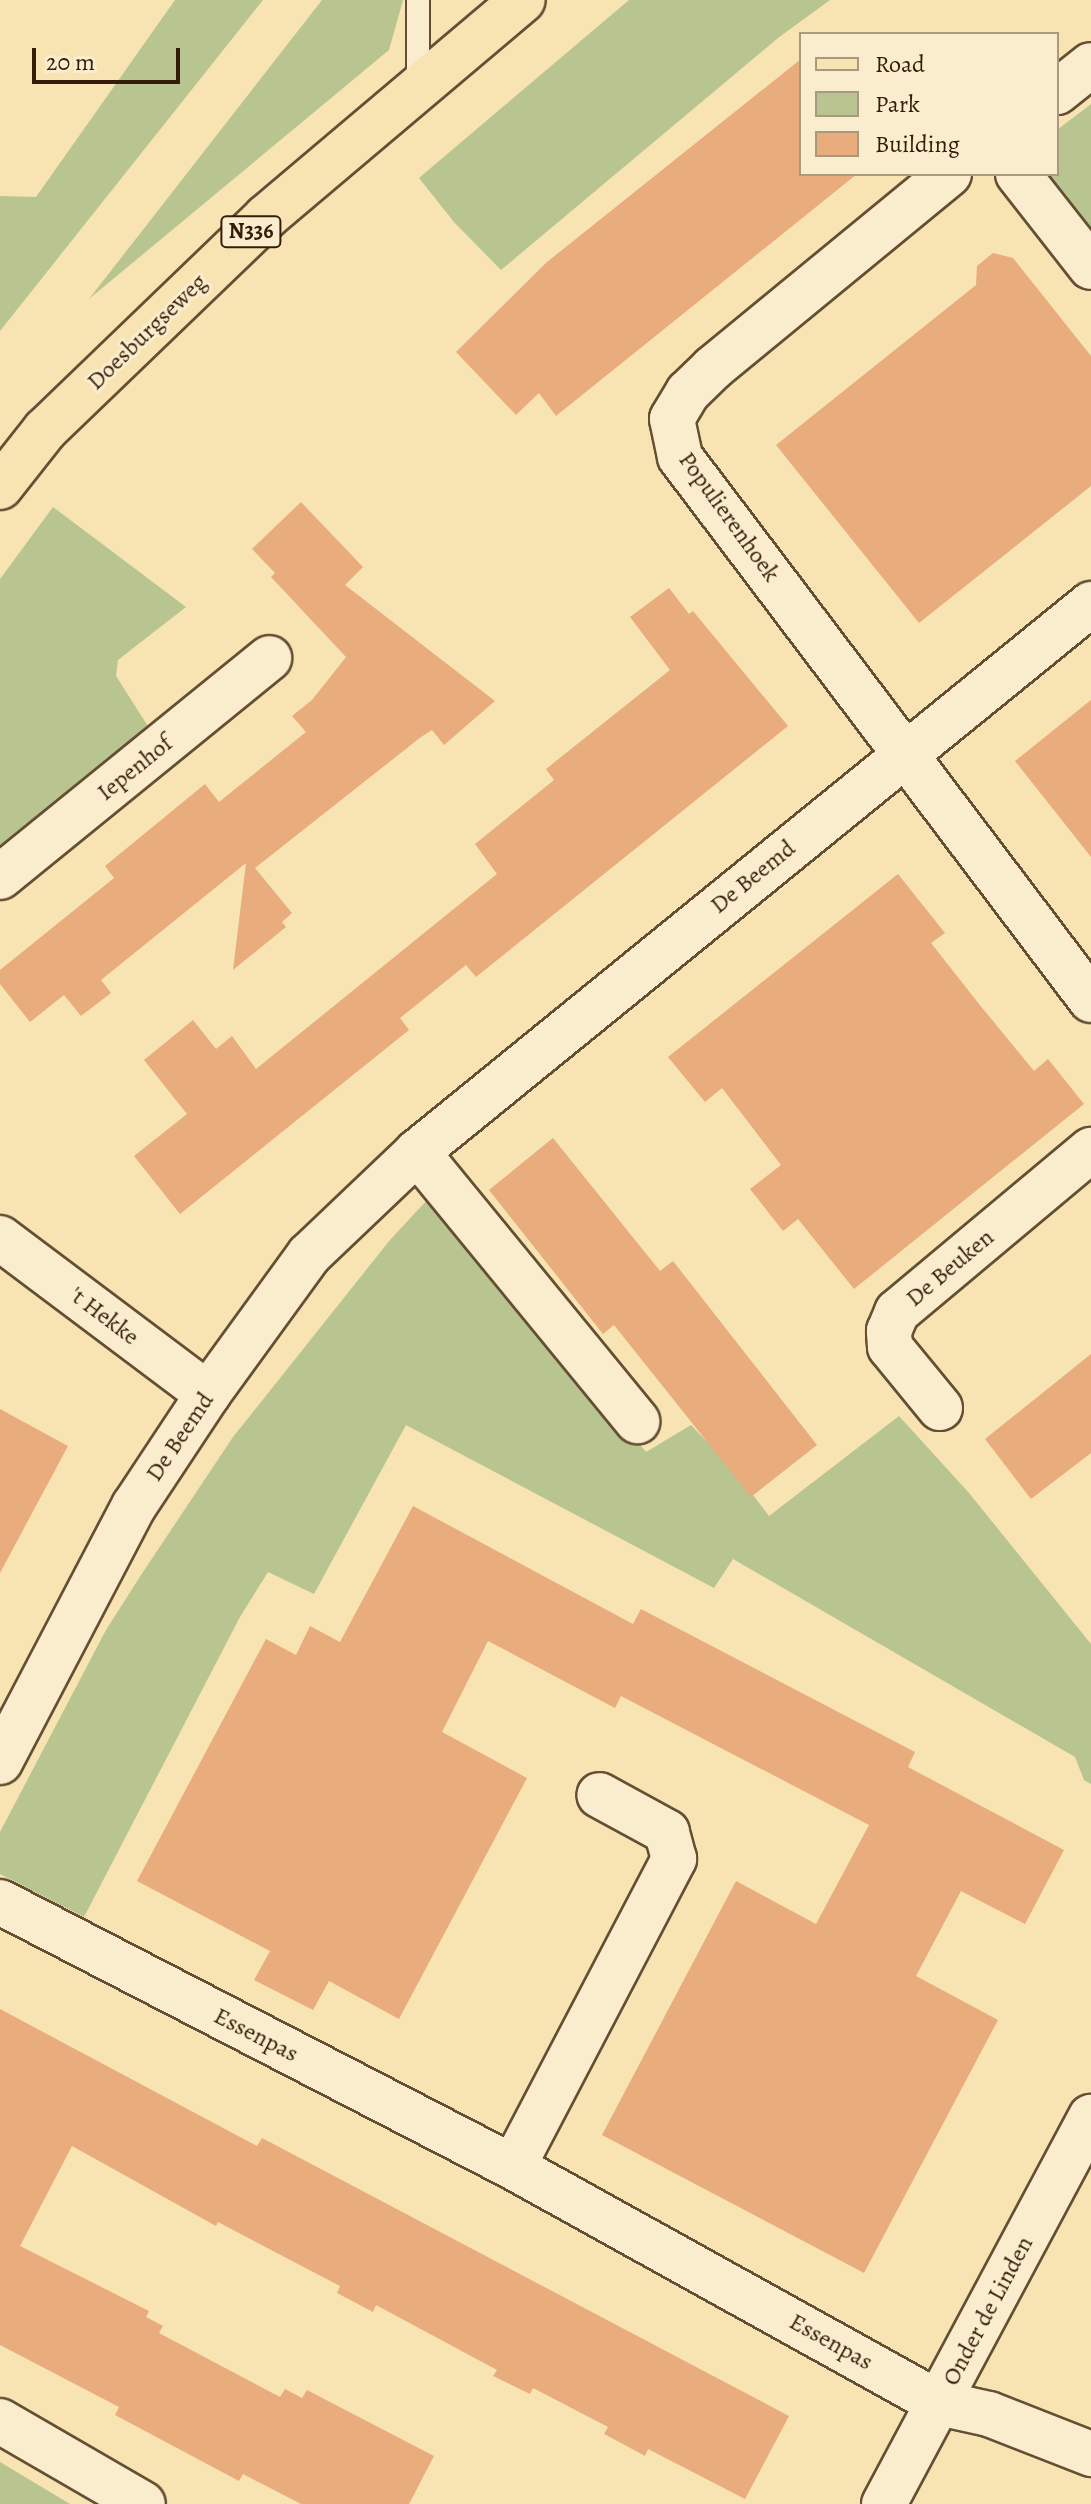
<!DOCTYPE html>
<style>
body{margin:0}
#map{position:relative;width:1091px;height:2504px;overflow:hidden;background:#f8e3b2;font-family:Alegreya,serif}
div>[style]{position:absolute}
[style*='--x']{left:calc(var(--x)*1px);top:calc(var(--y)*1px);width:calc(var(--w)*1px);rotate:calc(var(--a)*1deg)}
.green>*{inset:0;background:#b8c590}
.building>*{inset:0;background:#e9ac7d}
.roads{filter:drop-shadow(2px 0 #654e33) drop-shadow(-2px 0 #654e33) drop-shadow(0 2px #654e33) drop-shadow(0 -2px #654e33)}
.lane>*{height:22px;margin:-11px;padding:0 11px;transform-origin:11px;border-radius:11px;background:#faedcd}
.street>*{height:44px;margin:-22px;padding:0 22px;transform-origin:22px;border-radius:22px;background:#faedcd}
.primary>*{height:44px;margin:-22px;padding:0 22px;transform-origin:22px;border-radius:22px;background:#f8e3b2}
span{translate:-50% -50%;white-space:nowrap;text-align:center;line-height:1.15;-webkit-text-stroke:6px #faedcd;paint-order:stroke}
.shield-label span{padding:2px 6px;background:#faedcd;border:2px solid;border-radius:6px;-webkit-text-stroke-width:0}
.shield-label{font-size:22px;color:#341c09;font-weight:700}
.street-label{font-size:24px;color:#341c09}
.legend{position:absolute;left:799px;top:32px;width:260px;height:144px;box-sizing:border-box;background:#faedcd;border:2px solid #ab997f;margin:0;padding:10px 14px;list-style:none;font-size:24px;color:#341c09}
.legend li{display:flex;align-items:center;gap:16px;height:40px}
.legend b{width:40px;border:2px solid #ab997f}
.scale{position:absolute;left:32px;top:48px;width:148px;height:36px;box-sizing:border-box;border:4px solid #341c09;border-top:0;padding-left:10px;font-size:24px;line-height:28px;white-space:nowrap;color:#341c09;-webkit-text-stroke:6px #faedcd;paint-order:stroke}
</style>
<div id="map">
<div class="green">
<i style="clip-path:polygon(175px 0,263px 0,0 331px,0 196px,36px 197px)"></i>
<i style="clip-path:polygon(322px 0,403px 0,389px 50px,89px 299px)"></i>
<i style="clip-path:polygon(629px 0,830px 0,778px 38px,501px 270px,454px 222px,419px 178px)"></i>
<i style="clip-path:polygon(1091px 104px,1091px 239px,1039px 174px,1057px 174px,1057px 130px)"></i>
<i style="clip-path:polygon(53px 507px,186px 607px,118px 660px,116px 676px,151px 731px,0 858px,0 579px)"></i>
<i style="clip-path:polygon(428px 1199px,504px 1278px,646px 1452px,691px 1425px,734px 1470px,769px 1516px,899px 1416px,969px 1493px,1091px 1644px,1091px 1784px,1084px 1780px,1075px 1757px,733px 1559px,714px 1588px,406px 1425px,314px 1594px,268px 1572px,240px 1617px,84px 1917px,0 1874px,0 1832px,106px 1630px,141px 1575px,233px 1437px,390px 1240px)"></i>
<i style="clip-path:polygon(0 2462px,70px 2504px,0 2504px)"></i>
</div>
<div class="building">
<i style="clip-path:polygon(801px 59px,801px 174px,857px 174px,556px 416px,539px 393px,516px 415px,456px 352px,547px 262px)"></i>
<i style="clip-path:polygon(993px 253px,1013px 258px,1091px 356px,1091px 486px,919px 623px,776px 445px,976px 285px,977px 266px)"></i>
<i style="clip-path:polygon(301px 502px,363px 567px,345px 585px,495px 701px,444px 745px,432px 730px,421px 737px,255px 868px,292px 913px,282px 922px,286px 927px,233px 970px,246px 863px,101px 980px,111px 993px,81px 1016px,64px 995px,30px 1022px,0 984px,0 970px,114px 878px,105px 866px,205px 784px,219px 802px,306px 732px,292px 716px,312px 700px,346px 657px,271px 577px,275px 573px,252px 549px)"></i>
<i style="clip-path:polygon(669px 588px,689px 614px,693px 611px,788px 726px,476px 977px,466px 965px,400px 1018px,409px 1030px,180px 1214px,134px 1156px,187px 1114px,144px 1060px,193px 1020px,216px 1049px,232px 1036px,256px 1069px,497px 874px,475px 844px,554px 780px,546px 769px,670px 670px,630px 617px)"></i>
<i style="clip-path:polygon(1091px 700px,1091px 857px,1015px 761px)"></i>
<i style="clip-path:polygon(898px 874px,945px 933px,931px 943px,979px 1004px,1034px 1071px,1048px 1059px,1084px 1104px,854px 1289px,798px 1219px,783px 1231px,750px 1189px,781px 1165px,722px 1088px,705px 1102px,668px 1057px)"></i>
<i style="clip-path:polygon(553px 1138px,660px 1271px,673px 1261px,817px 1445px,751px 1497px,614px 1325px,603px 1334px,489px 1190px)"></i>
<i style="clip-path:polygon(1091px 1354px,1091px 1453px,1031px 1499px,985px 1439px)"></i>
<i style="clip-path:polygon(0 1409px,68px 1446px,0 1573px)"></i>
<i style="clip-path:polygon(413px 1506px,633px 1624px,641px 1609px,915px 1752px,908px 1767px,1064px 1850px,1025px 1924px,961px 1891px,916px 1976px,998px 2020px,864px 2273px,602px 2135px,736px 1881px,816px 1924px,869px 1825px,621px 1696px,615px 1708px,488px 1641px,442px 1732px,527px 1778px,399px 2019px,329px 1981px,313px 2010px,254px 1980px,270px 1951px,137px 1881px,266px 1639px,296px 1655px,310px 1626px,340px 1642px)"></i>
<i style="clip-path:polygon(0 2009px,257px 2146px,262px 2138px,789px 2416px,745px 2499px,648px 2449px,645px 2456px,623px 2444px,604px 2434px,608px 2427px,533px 2388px,530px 2394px,493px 2376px,497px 2370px,376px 2305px,373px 2312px,337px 2293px,340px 2286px,218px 2222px,216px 2226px,72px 2146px,20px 2246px,149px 2311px,146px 2317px,163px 2326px,159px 2333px,280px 2397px,285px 2389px,302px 2398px,307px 2390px,434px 2456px,409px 2504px,301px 2504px,243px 2474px,239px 2481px,115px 2415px,119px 2407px,0 2345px)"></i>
</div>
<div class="roads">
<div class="lane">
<i style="--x:418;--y:87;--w:87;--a:-90"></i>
</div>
<div class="street">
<i style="--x:1057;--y:92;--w:43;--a:-38.5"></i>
<i style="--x:949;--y:174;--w:306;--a:140.6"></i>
<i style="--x:713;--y:368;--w:35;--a:136"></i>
<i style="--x:688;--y:392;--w:31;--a:121"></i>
<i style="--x:672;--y:419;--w:39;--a:78"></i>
<i style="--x:680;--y:457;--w:681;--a:52.88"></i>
<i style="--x:1018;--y:174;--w:118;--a:51.9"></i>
<i style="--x:0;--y:877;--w:347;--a:-39.1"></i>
<i style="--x:417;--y:1152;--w:348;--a:50.7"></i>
<i style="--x:0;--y:1238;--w:260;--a:36.9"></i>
<i style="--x:940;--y:1408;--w:79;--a:-129.3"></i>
<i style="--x:890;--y:1347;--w:16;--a:-94"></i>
<i style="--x:889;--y:1331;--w:21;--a:-67"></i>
<i style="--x:897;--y:1312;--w:253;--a:-39.9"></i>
<i style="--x:0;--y:1762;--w:289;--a:-62.4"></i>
<i style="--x:134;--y:1506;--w:134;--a:-56.5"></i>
<i style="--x:208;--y:1394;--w:172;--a:-54"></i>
<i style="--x:309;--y:1255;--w:149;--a:-43.6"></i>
<i style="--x:417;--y:1152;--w:869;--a:-39.11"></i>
<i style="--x:0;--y:1902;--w:577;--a:27.32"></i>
<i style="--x:513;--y:2167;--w:487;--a:29"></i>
<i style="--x:939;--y:2403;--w:51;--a:12.4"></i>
<i style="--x:989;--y:2414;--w:110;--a:21.4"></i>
<i style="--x:513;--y:2167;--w:348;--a:-62.4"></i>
<i style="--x:674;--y:1859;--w:28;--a:-105"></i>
<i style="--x:667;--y:1832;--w:77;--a:-151.4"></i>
<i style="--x:0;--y:2421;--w:165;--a:30.1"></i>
<i style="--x:884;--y:2504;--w:439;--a:-61.9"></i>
</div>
<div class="primary">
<i style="--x:0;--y:487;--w:73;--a:-51.7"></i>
<i style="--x:45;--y:430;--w:307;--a:-43.9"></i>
<i style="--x:266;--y:217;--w:336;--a:-40.2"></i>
</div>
</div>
<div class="shield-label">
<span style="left:251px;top:232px">N336</span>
</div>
<div class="street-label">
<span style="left:147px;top:332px;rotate:-44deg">Doesburgseweg</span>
<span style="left:729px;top:517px;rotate:54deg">Populierenhoek</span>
<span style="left:135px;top:768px;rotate:-39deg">Iepenhof</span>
<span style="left:753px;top:877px;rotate:-39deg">De Beemd</span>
<span style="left:950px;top:1268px;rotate:-40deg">De Beuken</span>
<span style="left:104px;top:1316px;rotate:37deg">'t Hekke</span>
<span style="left:180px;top:1437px;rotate:-56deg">De Beemd</span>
<span style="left:256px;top:2035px;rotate:27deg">Essenpas</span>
<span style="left:988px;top:2311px;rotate:-62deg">Onder de Linden</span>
<span style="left:831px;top:2342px;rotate:29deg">Essenpas</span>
</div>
<ul class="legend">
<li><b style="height:10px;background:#f8e3b2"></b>Road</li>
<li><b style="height:22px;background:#b8c590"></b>Park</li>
<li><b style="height:22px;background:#e9ac7d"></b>Building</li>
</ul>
<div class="scale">20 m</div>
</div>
